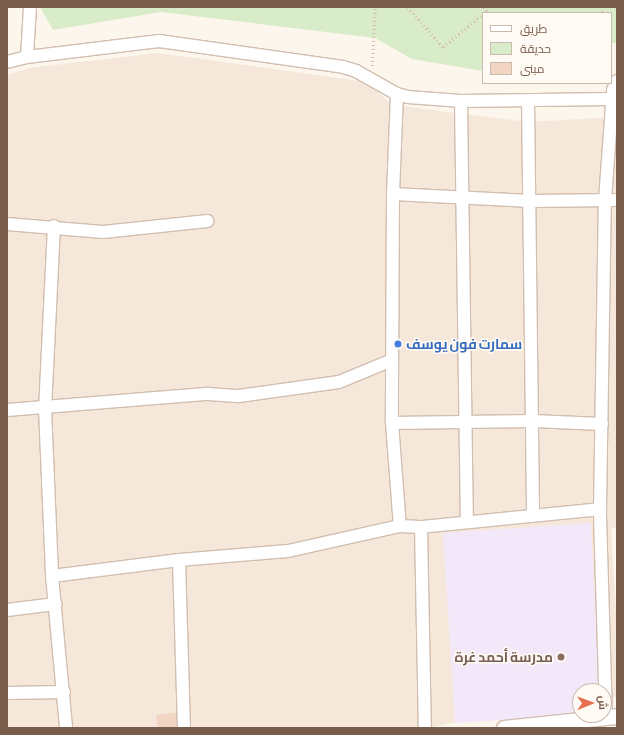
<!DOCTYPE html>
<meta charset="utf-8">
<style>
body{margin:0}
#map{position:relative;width:624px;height:735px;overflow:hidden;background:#fdf6ec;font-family:"Asap Condensed",Cairo,sans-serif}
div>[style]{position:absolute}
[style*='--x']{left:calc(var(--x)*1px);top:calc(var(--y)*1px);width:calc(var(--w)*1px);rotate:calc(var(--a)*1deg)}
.residential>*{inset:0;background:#f5e8da}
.education>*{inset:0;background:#f3e8fa}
.green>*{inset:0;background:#d8ecc9}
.building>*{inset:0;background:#f3d5c3}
.path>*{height:2.5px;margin-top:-1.25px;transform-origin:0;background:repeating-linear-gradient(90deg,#d9b8a5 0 1px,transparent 0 4px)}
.roads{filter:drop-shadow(1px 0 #d1beb0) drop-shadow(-1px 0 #d1beb0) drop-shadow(0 1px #d1beb0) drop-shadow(0 -1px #d1beb0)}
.minor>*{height:12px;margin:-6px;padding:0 6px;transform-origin:6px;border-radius:6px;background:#fff}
.tertiary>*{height:15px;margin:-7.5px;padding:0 7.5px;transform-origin:7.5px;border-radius:7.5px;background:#fff}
.dots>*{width:11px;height:11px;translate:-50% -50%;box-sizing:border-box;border:2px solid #fffaf3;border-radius:50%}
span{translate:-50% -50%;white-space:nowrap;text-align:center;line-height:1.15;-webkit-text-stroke:3px #fffaf3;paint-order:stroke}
.shop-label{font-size:14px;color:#366cbe;font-weight:700}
.left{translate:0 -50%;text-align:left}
.education-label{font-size:14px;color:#785e54;font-weight:700}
.right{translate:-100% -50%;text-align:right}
.frame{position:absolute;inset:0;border:8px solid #7a5c4d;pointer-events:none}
.legend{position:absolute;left:482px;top:12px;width:130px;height:72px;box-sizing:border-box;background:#fffaf3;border:1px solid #cabbb1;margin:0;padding:5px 7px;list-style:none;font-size:12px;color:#7a5c4d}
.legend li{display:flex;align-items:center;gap:8px;height:20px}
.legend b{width:20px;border:1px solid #cabbb1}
.north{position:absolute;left:572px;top:683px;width:40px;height:40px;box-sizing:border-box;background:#fffaf3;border:1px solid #cabbb1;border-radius:50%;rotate:89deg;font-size:11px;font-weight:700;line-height:16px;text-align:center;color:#7a5c4d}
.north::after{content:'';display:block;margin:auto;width:14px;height:18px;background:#e76f51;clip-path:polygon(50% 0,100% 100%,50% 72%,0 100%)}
</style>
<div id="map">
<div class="residential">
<i style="clip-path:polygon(158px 53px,367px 82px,392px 105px,528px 122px,617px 117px,617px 527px,611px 528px,617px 628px,617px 697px,604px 699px,604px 691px,580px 691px,513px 712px,427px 728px,7px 728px,7px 75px,29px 68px)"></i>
</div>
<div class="education">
<i style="clip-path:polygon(591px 523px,599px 691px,580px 691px,580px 715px,455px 723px,443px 533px)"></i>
</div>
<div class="green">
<i style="clip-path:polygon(40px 7px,617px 7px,617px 43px,611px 43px,611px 13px,483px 13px,483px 71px,412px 59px,375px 38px,161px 12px,53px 30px)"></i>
</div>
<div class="building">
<i style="clip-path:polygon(181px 712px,181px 728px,158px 728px,156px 715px)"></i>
</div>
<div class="path">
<i style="--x:132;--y:7;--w:4;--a:0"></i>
<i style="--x:408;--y:7;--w:53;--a:48.8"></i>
<i style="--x:443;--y:47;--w:52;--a:-39.5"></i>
<i style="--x:484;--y:7;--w:7;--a:56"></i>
<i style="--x:601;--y:7;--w:6;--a:72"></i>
<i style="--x:372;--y:66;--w:59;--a:-87.1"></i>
</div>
<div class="roads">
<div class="minor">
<i style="--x:27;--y:57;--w:50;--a:-86.6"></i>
<i style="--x:7;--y:62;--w:21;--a:-14"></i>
<i style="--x:27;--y:57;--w:133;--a:-6.9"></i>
<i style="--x:159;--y:41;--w:186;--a:8"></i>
<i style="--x:343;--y:67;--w:14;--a:17"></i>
<i style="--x:356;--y:71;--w:47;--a:29.3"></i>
<i style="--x:397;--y:94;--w:11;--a:15"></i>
<i style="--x:408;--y:97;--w:53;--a:4.3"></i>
<i style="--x:461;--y:101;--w:151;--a:-0.8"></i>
<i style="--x:397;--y:94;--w:100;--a:92.3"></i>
<i style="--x:393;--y:194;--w:229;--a:90.3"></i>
<i style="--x:392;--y:423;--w:103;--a:85.6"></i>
<i style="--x:528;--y:100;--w:414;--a:89.3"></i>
<i style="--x:461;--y:101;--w:421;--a:89.2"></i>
<i style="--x:393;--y:194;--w:138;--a:2.9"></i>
<i style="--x:531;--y:201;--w:86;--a:-0.7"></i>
<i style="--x:7;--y:224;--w:96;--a:4.8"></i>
<i style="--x:103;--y:232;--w:105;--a:-6"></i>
<i style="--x:54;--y:226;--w:182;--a:92.8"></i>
<i style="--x:45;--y:408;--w:168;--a:87.6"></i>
<i style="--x:52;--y:576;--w:153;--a:84.7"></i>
<i style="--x:7;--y:410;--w:202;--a:-4.6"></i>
<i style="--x:208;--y:394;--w:31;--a:4"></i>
<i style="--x:239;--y:396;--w:101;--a:-8"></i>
<i style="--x:339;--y:382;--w:57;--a:-22.5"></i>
<i style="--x:392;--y:423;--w:141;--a:-0.8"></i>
<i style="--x:533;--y:421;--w:69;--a:2.5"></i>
<i style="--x:421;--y:527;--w:201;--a:88.9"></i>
<i style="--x:179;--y:560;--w:168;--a:88.3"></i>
<i style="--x:52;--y:576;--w:128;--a:-7.2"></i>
<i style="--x:179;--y:560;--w:109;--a:-4.7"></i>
<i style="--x:288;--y:551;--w:115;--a:-12.6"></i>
<i style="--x:400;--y:526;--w:21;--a:3"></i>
<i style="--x:421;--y:527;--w:180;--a:-5.7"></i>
<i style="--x:7;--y:610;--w:49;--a:-7"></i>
<i style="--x:7;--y:693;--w:57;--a:-1"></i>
<i style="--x:606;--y:717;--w:208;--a:-91.7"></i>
<i style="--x:600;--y:509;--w:309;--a:-89.1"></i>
<i style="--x:605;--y:200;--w:110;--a:-85.8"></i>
<i style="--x:613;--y:90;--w:10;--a:-66"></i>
</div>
<div class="tertiary">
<i style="--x:504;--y:728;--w:114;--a:-6.1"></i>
</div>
</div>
<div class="dots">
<i style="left:398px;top:344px;background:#3f7fe0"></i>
<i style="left:561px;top:657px;background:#8d6e63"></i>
</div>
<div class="shop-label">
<span class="left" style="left:406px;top:344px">سمارت فون يوسف</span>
</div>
<div class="education-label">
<span class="right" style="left:553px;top:657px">مدرسة أحمد غرة</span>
</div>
<div class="frame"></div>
<ul class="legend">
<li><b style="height:5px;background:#fff"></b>طريق</li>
<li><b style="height:11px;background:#d8ecc9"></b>حديقة</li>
<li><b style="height:11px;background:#f3d5c3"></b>مبنى</li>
</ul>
<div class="north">ش</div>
</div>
